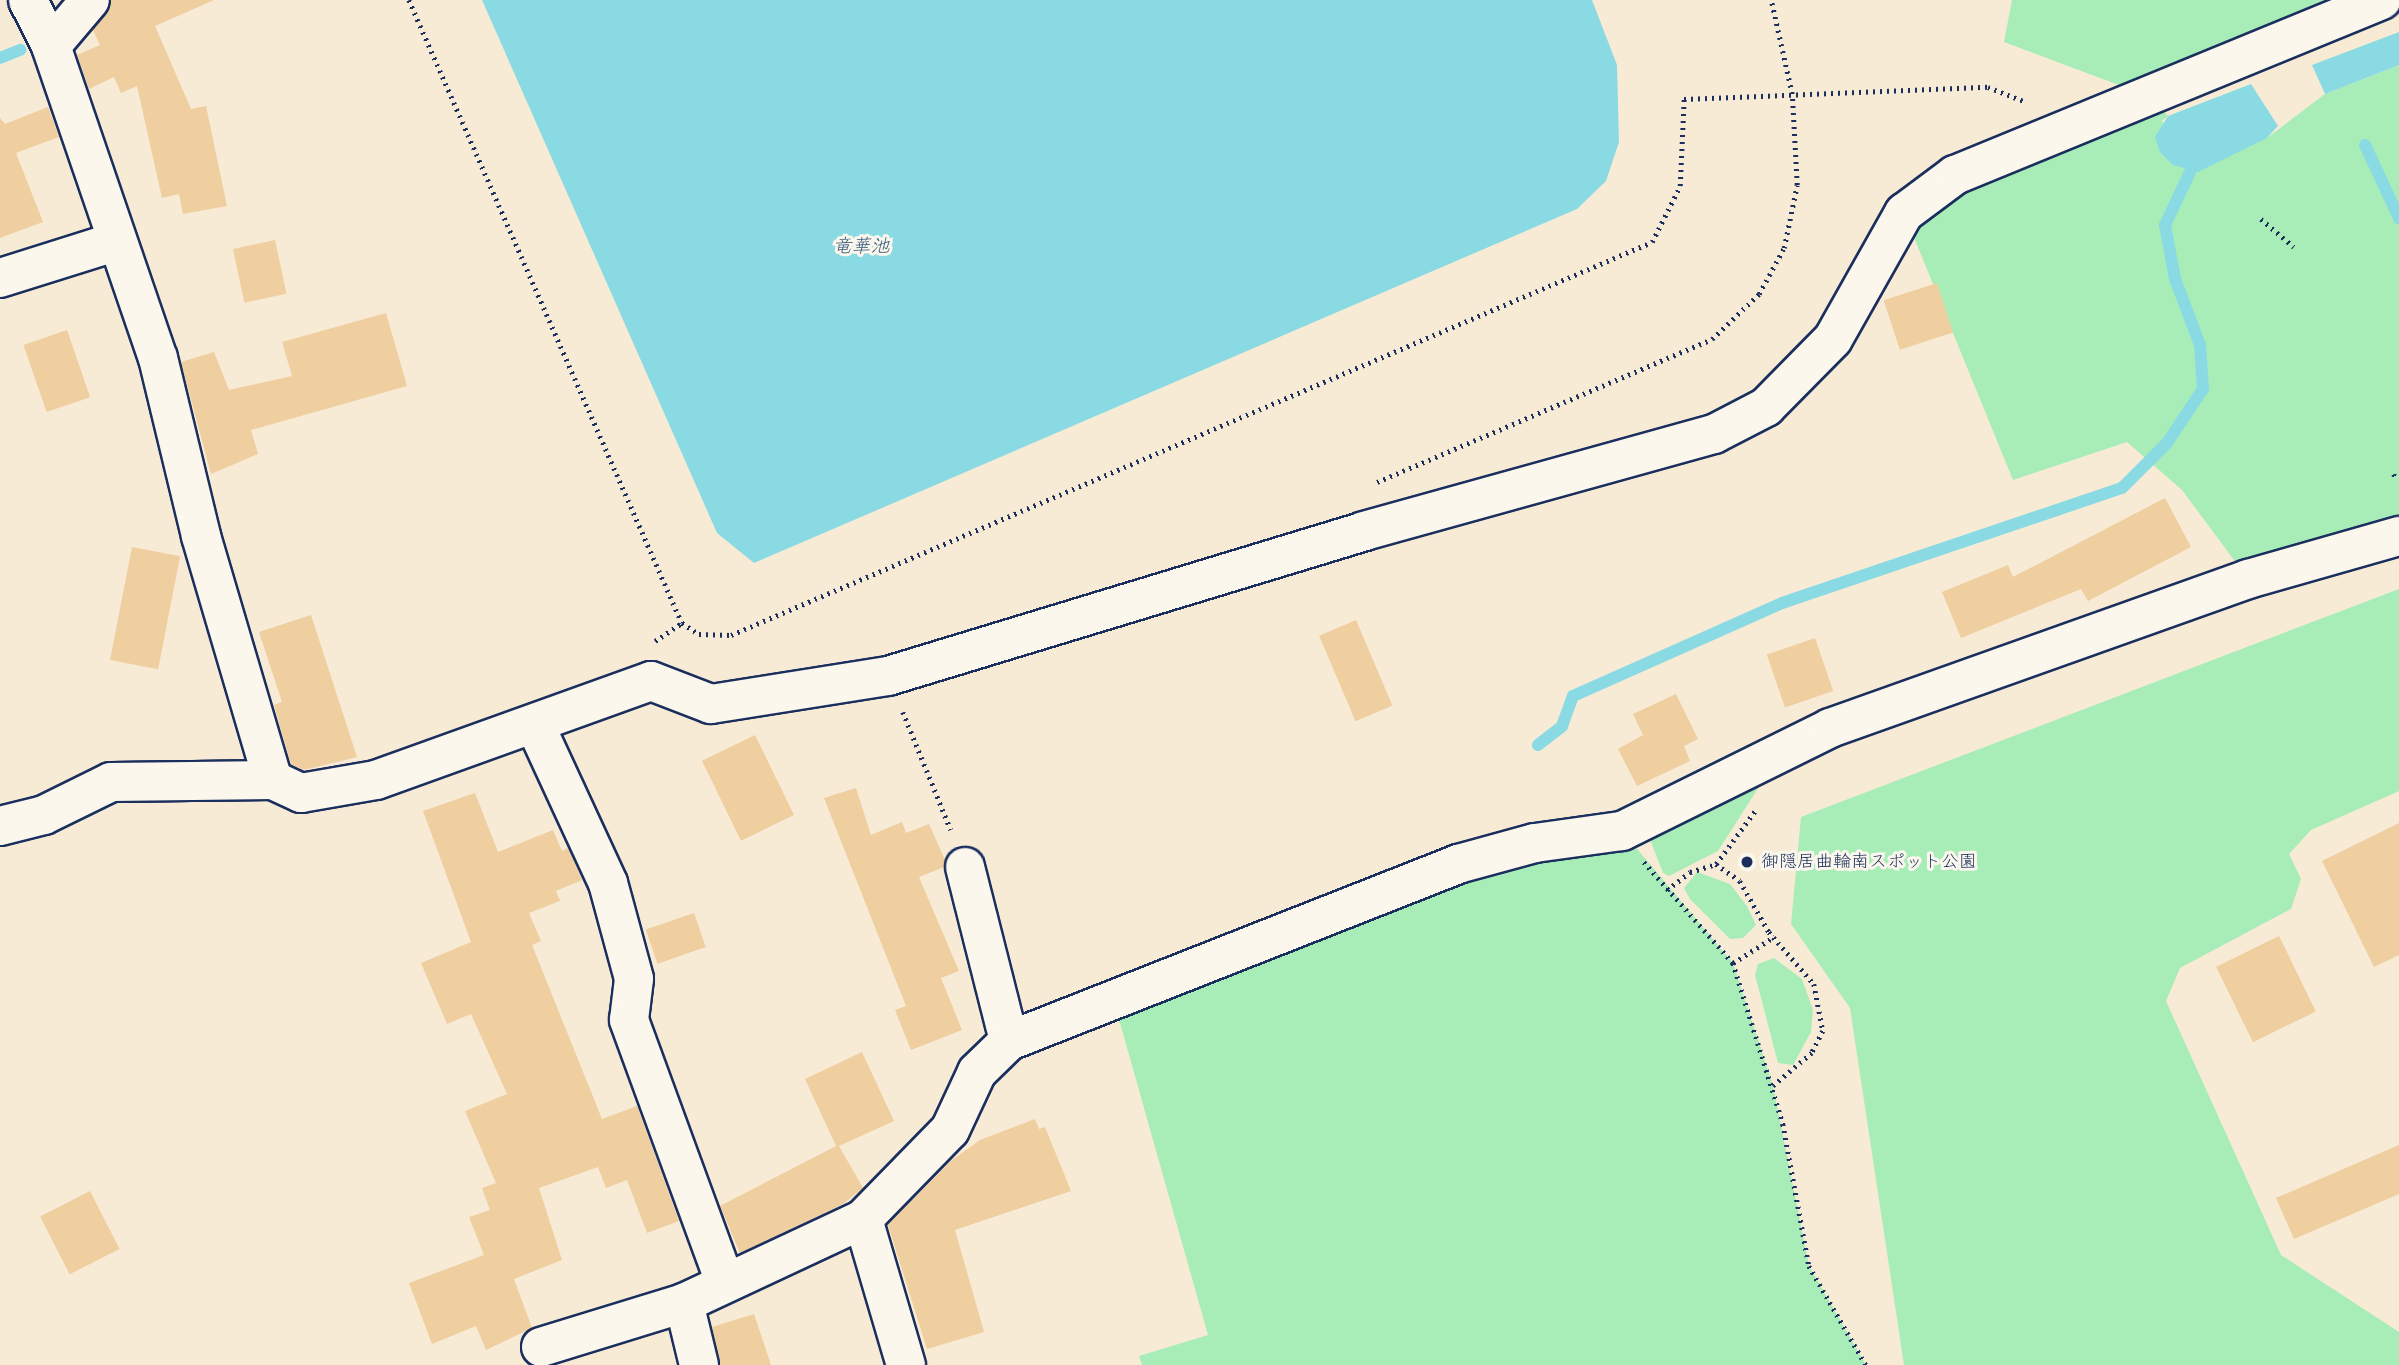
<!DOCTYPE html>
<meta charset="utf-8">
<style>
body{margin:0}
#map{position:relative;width:2399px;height:1365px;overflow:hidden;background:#f7ebd5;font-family:Pangolin,"Klee One",sans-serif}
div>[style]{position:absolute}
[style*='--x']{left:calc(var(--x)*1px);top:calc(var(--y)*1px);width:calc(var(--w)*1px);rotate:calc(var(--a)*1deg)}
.green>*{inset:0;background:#a8edb8}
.water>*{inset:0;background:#8adae3}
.stream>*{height:12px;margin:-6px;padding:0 6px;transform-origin:6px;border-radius:6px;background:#8adae3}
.building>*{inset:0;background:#efcea0;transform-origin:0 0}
.path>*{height:4.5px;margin-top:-2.25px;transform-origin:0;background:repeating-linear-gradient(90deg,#1b2f5e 0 2px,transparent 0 7px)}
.roads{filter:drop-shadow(2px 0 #1b2f5e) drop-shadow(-2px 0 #1b2f5e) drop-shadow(0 2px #1b2f5e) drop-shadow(0 -2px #1b2f5e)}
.minor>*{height:38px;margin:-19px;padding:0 19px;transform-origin:19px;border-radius:19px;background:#fbf7ec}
.dots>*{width:19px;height:19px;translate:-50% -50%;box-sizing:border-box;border:4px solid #fbf7ec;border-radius:50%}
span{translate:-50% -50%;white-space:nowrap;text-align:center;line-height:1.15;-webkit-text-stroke:6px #fbf7ec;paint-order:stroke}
.poi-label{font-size:18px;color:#1b2f5e}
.left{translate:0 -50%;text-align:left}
.water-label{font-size:19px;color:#375a7f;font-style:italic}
</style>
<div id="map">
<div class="green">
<i style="clip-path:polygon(2012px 0,2382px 0,2149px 97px,2168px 116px,2161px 122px,2267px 138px,2325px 94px,2399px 65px,2399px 536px,2248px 579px,2182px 490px,2127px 442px,2013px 480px,1904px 213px,2148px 96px,2004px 42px)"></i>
<i style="clip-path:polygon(2399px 589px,2399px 791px,2311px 830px,2289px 854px,2301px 879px,2291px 909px,2180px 968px,2166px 1001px,2281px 1255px,2399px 1332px,2399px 1365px,1904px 1365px,1850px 1008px,1791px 924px,1801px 817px)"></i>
<i style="clip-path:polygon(1764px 779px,1718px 851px,1669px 876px,1663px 873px,1651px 842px,1655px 827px)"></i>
<i style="clip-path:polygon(1622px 831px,1733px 963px,1773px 1086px,1809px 1266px,1866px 1365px,1142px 1365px,1139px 1356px,1208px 1335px,1113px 998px,1458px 864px)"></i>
<i style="clip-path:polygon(1697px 872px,1730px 884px,1747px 906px,1756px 925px,1743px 938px,1730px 939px,1690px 899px,1684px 888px)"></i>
<i style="clip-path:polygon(1774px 958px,1802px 979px,1813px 1010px,1811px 1032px,1793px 1065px,1778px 1063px,1755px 975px,1758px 964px)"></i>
</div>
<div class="water">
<i style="clip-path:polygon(482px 0,1592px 0,1617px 65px,1619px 142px,1606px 181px,1577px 209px,754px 563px,717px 533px)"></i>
<i style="clip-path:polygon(2399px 32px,2399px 65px,2325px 94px,2312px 65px)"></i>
<i style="clip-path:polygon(2251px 84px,2278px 126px,2267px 138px,2198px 172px,2173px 165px,2160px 152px,2155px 137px,2168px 116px)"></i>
</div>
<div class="stream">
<i style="--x:0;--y:58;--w:22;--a:-22"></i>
<i style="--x:2365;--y:145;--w:81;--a:65"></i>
<i style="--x:1538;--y:745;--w:31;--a:-38"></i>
<i style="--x:1562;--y:726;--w:32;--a:-70"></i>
<i style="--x:1573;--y:696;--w:229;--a:-24"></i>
<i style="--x:1782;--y:603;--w:359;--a:-18.7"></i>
<i style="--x:2122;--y:488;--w:64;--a:-45"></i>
<i style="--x:2167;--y:443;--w:65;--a:-56.3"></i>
<i style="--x:2203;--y:389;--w:44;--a:-93.9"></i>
<i style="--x:2200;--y:345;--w:71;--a:-110.7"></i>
<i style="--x:2175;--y:279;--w:55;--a:-100.5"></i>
<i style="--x:2165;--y:225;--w:59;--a:-64.7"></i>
</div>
<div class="building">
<i style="clip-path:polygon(111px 0,214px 0,155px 26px,191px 109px,206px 106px,227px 206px,183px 214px,179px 194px,162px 198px,137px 86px,121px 93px,114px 77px,89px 89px,77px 55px,100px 45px,93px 30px)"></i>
<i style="clip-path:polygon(48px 107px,59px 137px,16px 153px,43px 222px,0 238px,0 118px,5px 124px)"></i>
<i style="left:275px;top:240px;width:55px;height:43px;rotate:78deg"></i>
<i style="left:1937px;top:283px;width:52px;height:56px;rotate:72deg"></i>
<i style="clip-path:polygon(386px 313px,407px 386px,251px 430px,258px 454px,211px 474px,181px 362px,214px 352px,229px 390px,292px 376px,282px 342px)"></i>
<i style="left:67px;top:330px;width:71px;height:46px;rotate:71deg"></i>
<i style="clip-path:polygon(2165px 498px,2191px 547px,2088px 601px,2081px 589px,1961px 638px,1942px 592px,2008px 565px,2013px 577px)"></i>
<i style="left:132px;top:547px;width:49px;height:115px;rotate:11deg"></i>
<i style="clip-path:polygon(311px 615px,357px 757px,304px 770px,291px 764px,274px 705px,282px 702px,259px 632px)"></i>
<i style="left:1356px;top:620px;width:93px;height:40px;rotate:67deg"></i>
<i style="left:1815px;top:638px;width:56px;height:51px;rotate:71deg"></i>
<i style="clip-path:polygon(1676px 694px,1698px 739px,1684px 746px,1690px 761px,1637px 786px,1618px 749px,1643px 735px,1633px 714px)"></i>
<i style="left:755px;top:735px;width:89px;height:59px;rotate:64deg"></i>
<i style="clip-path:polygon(856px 788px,871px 835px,902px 822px,906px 833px,929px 824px,945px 860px,944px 867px,919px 877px,959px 971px,941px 978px,962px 1030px,911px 1050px,895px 1010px,906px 1006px,824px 798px)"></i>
<i style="clip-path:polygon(475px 793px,498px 852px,553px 830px,562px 851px,568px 848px,582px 880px,556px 891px,560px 901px,529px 913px,541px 941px,532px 945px,602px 1119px,637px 1106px,679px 1221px,647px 1233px,627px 1180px,606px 1188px,598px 1167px,539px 1188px,562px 1260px,514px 1279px,532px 1328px,486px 1350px,476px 1326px,432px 1344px,409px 1283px,484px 1255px,469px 1217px,490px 1210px,482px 1188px,496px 1183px,465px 1111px,507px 1094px,471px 1014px,447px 1024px,421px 963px,471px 942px,423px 811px)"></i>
<i style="clip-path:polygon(2399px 823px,2399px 955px,2374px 967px,2322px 861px)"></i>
<i style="left:694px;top:913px;width:36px;height:51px;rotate:71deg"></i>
<i style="left:2279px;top:936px;width:84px;height:70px;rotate:64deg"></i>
<i style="clip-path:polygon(862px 1052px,894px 1121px,839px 1146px,863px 1188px,843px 1204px,740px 1253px,720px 1206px,836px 1146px,805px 1079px)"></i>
<i style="clip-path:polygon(1035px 1119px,1039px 1129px,1045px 1127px,1071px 1191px,955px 1230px,984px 1332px,927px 1349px,888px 1225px,951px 1161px,980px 1140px)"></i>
<i style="clip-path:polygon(2399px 1145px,2399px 1194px,2294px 1239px,2276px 1198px)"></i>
<i style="left:90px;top:1191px;width:65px;height:56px;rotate:63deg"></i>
<i style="clip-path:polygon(754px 1314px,771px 1365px,720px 1365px,712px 1327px)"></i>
</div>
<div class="path">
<i style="--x:409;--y:0;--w:680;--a:66.34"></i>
<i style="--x:2261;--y:219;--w:43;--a:40.3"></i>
<i style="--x:2394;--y:474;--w:5;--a:68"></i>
<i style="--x:1377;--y:482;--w:364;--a:-23.1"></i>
<i style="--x:1712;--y:339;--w:65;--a:-43.8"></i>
<i style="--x:1759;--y:294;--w:52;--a:-61.5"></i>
<i style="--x:1784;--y:248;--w:64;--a:-78.3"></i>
<i style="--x:1797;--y:185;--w:91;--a:-93.1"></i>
<i style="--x:1792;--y:94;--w:96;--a:-102.6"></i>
<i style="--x:655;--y:641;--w:32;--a:-34"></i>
<i style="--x:682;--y:623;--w:20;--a:33"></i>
<i style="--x:699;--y:634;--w:32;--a:2"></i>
<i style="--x:731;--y:635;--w:1001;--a:-23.11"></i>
<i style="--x:1652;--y:242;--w:63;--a:-63.4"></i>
<i style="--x:1680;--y:186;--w:87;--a:-87.4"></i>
<i style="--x:1684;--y:99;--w:304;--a:-2.3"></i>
<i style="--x:1988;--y:87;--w:41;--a:21.5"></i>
<i style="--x:903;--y:712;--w:127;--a:67.9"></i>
<i style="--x:1644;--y:862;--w:135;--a:48.6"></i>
<i style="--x:1733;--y:963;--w:169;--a:72.7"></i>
<i style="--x:1783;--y:1124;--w:144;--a:79.6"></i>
<i style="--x:1809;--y:1266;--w:114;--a:60.1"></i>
<i style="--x:1716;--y:864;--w:66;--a:-53.7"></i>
<i style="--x:1667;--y:890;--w:29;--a:-38"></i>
<i style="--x:1690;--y:872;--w:27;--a:-17"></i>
<i style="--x:1716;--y:864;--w:29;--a:35"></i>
<i style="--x:1740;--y:881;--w:59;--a:60.4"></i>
<i style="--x:1769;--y:932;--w:69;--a:49.1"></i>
<i style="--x:1814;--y:984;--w:48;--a:79.2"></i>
<i style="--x:1823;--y:1031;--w:25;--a:117"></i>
<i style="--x:1812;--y:1053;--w:51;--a:139.8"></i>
<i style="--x:1733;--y:963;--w:49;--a:-32.4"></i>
</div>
<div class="roads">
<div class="minor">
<i style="--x:28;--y:0;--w:51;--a:63.4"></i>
<i style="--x:51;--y:46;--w:330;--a:71.1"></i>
<i style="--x:158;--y:358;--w:183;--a:76.4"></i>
<i style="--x:201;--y:536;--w:254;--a:73.6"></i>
<i style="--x:51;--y:46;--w:60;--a:-49.7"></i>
<i style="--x:0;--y:278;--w:123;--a:-17.5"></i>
<i style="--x:535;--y:725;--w:174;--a:65.2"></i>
<i style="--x:608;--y:883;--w:99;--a:74.8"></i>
<i style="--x:634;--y:979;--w:41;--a:97"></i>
<i style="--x:629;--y:1020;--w:277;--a:69.9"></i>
<i style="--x:0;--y:826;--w:45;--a:-14"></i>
<i style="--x:44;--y:815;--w:75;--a:-26.2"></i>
<i style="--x:111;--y:782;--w:162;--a:-0.7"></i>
<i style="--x:273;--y:780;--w:31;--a:25"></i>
<i style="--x:301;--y:793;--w:76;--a:-9.8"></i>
<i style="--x:376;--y:780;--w:292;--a:-19.8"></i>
<i style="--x:651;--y:681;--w:64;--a:21"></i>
<i style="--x:711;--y:704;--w:179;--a:-9"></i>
<i style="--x:888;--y:676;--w:498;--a:-16.9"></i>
<i style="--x:1364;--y:531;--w:363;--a:-15.5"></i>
<i style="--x:1714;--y:434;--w:59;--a:-27.4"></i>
<i style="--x:1766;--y:407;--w:95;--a:-45.4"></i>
<i style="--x:1833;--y:339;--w:145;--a:-60.6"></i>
<i style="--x:1904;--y:213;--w:64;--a:-36.7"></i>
<i style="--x:1955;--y:175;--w:461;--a:-22.3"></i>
<i style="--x:965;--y:867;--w:179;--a:75.8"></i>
<i style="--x:863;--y:1219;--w:152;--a:73.6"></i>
<i style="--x:541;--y:1347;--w:150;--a:-17.1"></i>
<i style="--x:699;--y:1365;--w:64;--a:-103.6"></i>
<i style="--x:684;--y:1303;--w:198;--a:-25.1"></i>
<i style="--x:863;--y:1219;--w:124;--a:-45.7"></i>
<i style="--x:950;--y:1130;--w:64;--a:-65"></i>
<i style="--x:977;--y:1072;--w:45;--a:-44.1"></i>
<i style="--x:1009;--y:1041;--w:483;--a:-21.5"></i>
<i style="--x:1458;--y:864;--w:80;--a:-15.3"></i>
<i style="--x:1535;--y:843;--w:88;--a:-7.9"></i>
<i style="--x:1622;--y:831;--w:232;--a:-26.3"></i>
<i style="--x:1830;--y:728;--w:444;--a:-19.6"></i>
<i style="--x:2248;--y:579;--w:157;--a:-15.9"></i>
</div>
</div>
<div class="dots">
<i style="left:1747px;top:862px;background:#1b2f5e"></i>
</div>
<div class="poi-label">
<span class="left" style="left:1761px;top:862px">御隠居曲輪南スポット公園</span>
</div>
<div class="water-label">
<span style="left:861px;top:247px">竜華池</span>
</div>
</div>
